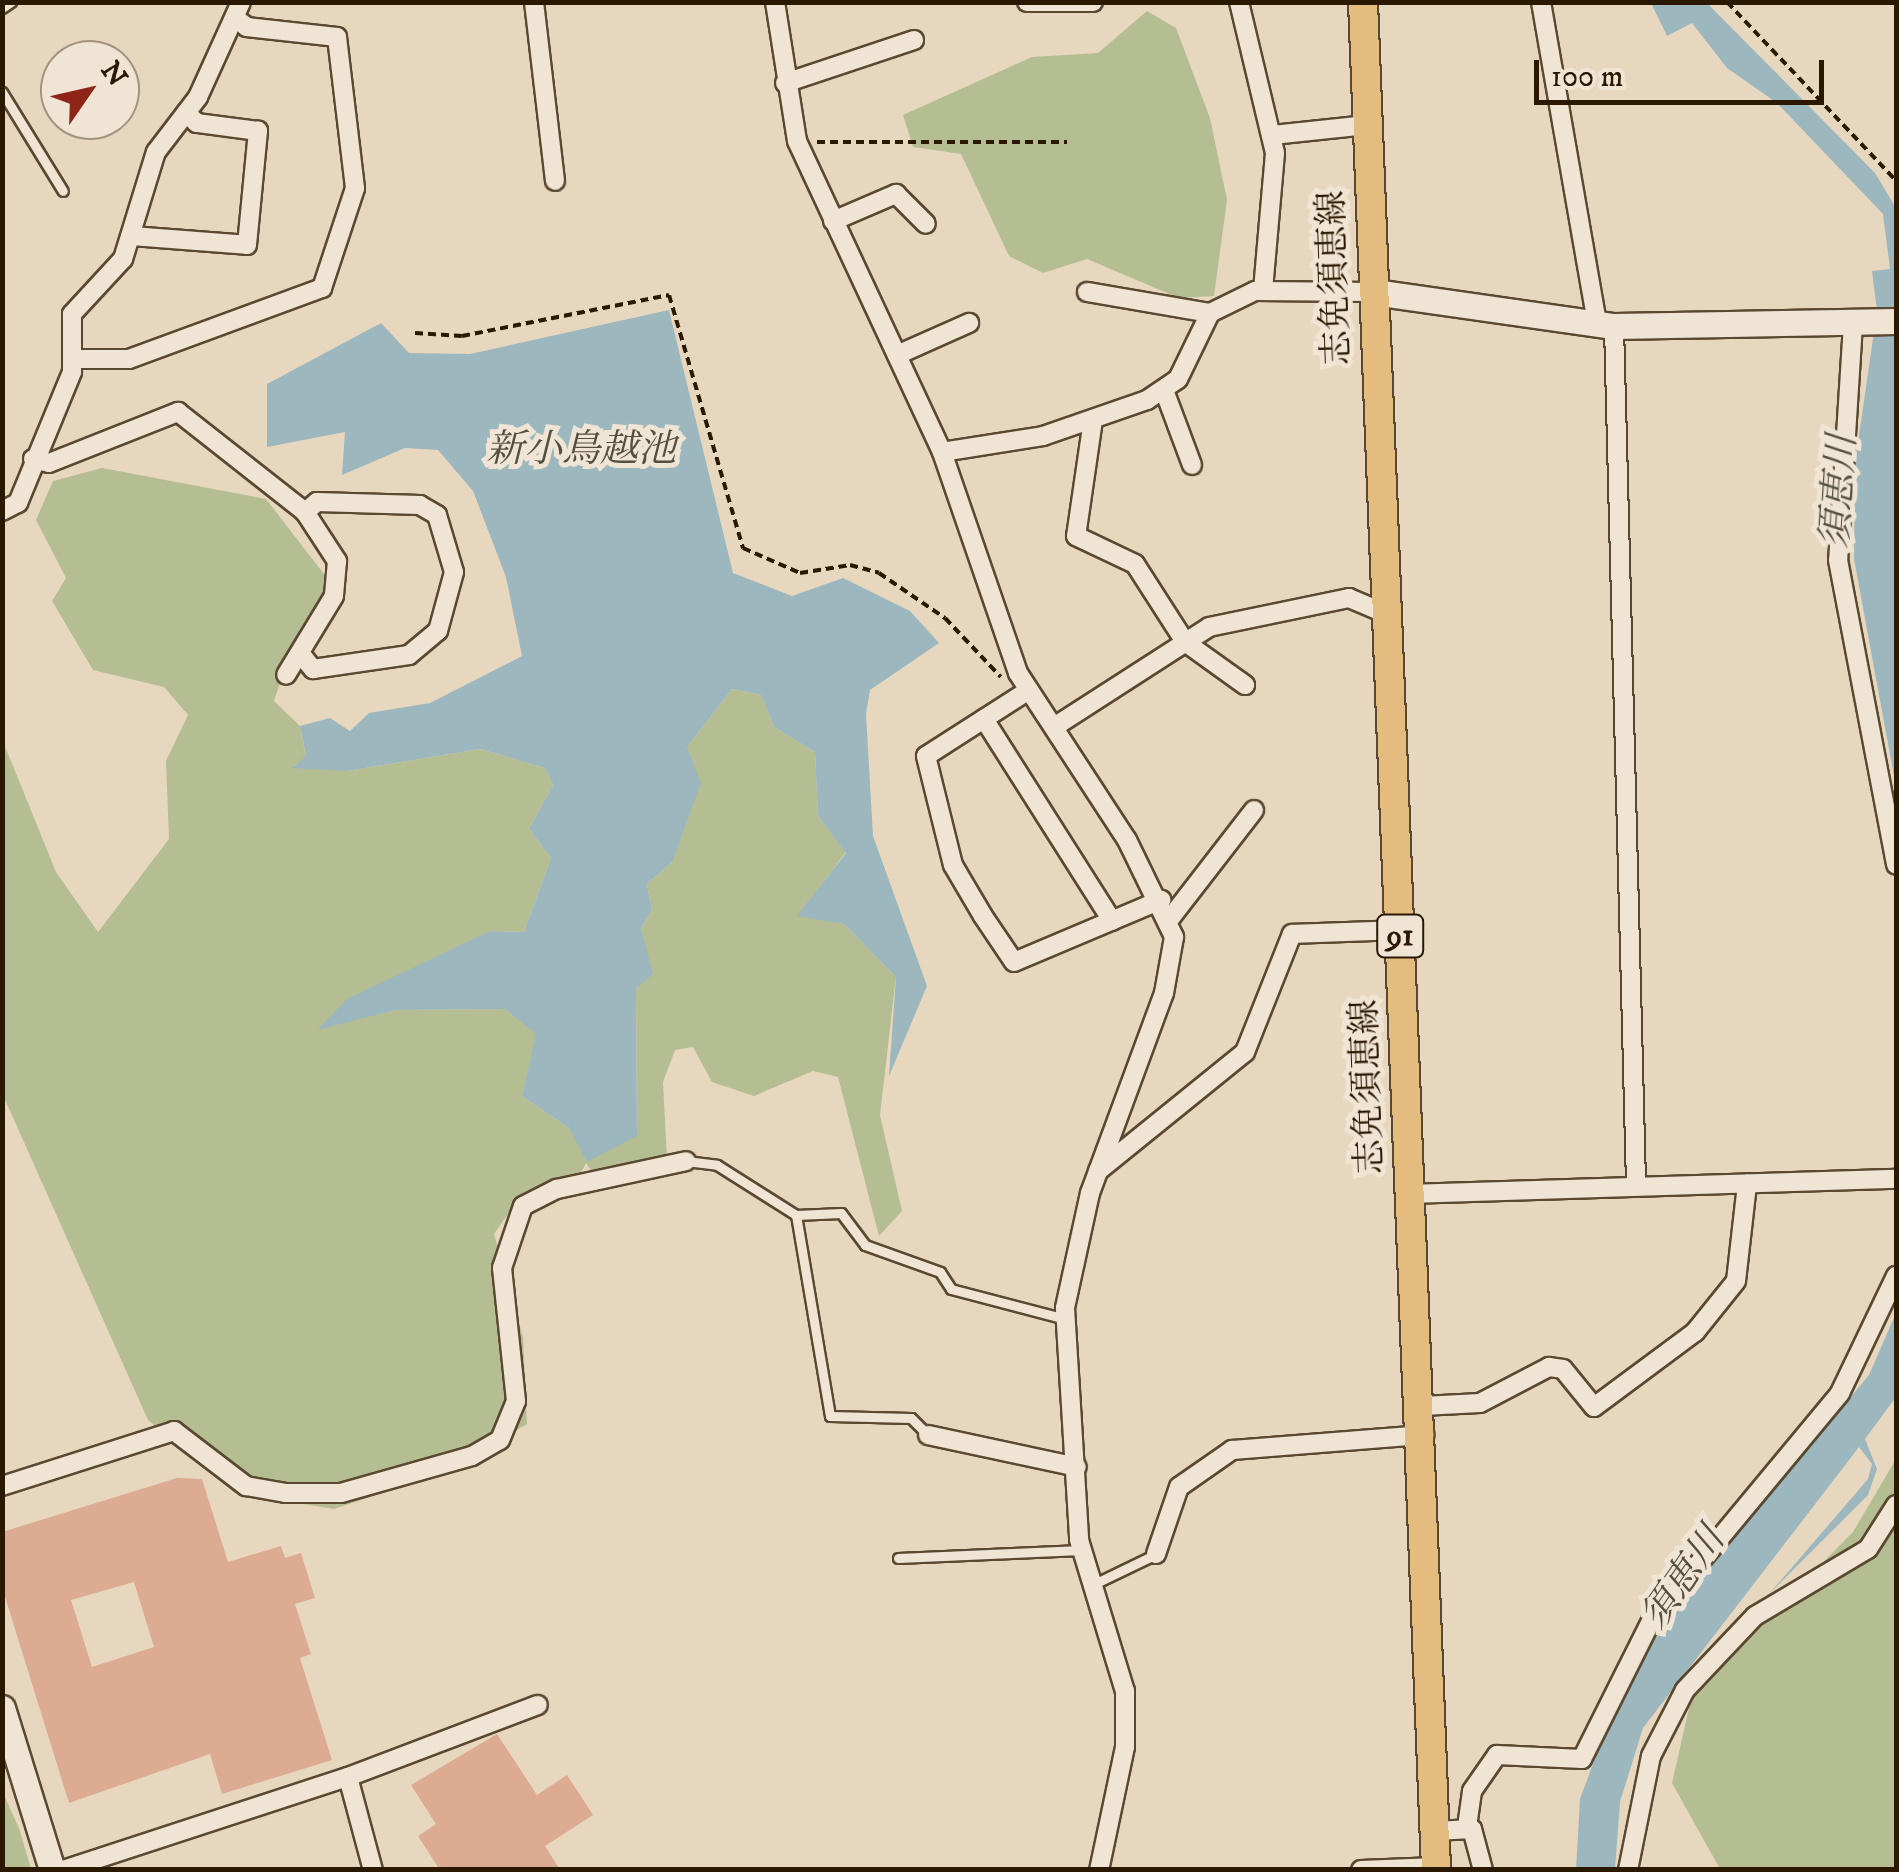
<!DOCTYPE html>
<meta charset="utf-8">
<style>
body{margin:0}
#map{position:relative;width:1899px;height:1872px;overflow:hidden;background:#e8d7bf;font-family:"IM FELL DW Pica","Noto Serif JP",serif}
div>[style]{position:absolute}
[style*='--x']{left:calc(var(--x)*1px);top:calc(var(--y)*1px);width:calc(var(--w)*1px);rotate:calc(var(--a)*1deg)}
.green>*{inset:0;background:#b5be92}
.water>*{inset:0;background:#9cb7bd}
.building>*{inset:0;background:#ddaa92}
.path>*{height:4px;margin-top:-2px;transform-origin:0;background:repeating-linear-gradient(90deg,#2b1800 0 8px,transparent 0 13px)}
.roads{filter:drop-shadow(2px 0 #5a4830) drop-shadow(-2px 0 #5a4830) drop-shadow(0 2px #5a4830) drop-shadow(0 -2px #5a4830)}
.lane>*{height:9px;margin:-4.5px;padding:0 4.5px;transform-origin:4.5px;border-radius:4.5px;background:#f0e5d5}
.street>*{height:18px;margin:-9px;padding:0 9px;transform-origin:9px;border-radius:9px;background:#f0e5d5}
.secondary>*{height:25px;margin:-12.5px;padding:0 12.5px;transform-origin:12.5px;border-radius:12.5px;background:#f0e5d5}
.primary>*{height:28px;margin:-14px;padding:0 14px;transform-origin:14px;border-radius:14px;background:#e4bc80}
span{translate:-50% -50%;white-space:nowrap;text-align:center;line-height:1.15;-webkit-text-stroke:10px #f0e5d5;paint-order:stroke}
.shield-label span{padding:2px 8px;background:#f0e5d5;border:2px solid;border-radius:8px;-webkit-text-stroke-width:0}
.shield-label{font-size:32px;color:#2b1800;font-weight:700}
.street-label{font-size:35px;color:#2b1800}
.water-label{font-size:38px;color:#535042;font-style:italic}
.frame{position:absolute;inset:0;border:5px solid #2b1800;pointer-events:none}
.north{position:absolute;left:40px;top:40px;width:100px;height:100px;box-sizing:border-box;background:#f0e5d5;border:2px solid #a19380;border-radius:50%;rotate:56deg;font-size:28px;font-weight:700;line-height:40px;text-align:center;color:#2b1800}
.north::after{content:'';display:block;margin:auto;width:35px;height:45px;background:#8f2418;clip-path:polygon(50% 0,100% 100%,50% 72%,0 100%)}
.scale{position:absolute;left:1534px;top:60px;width:290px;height:45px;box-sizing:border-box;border:5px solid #2b1800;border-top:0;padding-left:12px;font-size:30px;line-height:35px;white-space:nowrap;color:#2b1800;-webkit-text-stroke:8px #f0e5d5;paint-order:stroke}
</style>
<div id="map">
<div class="green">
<i style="clip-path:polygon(1147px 11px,1176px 28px,1210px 118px,1227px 200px,1214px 296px,1179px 298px,1087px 259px,1043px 273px,1009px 256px,961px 154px,913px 147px,903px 115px,1032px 57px,1098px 53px)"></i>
<i style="clip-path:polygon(102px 468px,266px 499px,327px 578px,326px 606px,291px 650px,274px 701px,300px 726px,306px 757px,293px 767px,347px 771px,480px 749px,545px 768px,553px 785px,529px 829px,551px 858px,524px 932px,490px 931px,319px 1028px,396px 1010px,505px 1009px,537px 1033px,522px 1096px,569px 1128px,637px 1136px,636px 989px,652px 974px,641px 928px,652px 910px,647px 884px,672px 862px,687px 747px,732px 689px,761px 695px,774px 727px,815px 752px,818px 816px,846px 852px,799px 915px,844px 924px,896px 977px,880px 1115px,902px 1211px,879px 1236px,838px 1077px,813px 1071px,754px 1096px,712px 1082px,693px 1047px,675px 1050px,663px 1082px,667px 1158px,593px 1174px,586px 1163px,580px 1175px,521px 1195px,494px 1234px,523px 1337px,527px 1424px,443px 1473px,334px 1509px,235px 1493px,148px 1420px,2px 1093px,2px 739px,56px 872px,98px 932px,169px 839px,166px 761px,188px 715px,164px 687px,93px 670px,52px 601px,66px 578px,36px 520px,53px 481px)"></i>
<i style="clip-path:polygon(1896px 1459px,1896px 1869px,1720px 1869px,1672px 1783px,1692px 1695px,1853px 1532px)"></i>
<i style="clip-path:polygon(3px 1793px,19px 1828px,31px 1869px,3px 1869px)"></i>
</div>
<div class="water">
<i style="clip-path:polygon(1651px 3px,1707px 3px,1875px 173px,1896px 208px,1896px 787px,1854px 559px,1855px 463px,1877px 311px,1872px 271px,1890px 269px,1883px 214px,1777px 103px,1727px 68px,1692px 23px,1667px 36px)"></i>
<i style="clip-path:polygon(669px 310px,733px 573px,792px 596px,843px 578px,910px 611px,939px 643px,870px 690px,866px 714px,873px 836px,927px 986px,889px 1076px,896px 977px,844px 924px,797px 916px,846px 853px,818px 816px,815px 752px,774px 727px,761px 695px,732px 689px,687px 747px,701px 783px,672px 862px,647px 884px,652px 910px,641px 928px,653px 974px,636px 989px,637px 1136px,587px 1162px,569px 1128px,522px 1096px,536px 1034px,505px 1009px,396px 1010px,317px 1030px,347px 999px,490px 931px,524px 932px,551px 858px,529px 829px,553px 785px,545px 768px,480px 749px,347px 771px,292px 768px,306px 756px,300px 726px,330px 718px,350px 731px,369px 713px,430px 703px,522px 656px,506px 577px,473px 491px,438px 450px,405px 448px,342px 475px,345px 432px,267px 447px,267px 384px,381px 323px,409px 353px,470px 354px)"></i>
<i style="clip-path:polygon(1896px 1313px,1896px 1397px,1865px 1439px,1877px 1469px,1868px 1495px,1770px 1593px,1868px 1479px,1872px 1464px,1859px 1447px,1643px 1728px,1620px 1802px,1615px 1869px,1576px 1870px,1580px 1799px,1613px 1710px,1671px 1612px,1869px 1375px)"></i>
</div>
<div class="building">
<i style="clip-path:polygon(evenodd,177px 1478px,202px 1479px,228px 1562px,281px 1546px,285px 1558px,301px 1553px,315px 1598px,295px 1604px,311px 1654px,300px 1658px,332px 1760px,222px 1794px,210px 1754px,69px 1803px,2px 1587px,2px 1532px,177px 1478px,134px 1582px,154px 1647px,92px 1667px,71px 1600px,134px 1582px)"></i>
<i style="clip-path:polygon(497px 1734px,537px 1795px,567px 1775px,593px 1815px,545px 1846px,560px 1870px,440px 1870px,418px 1836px,436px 1824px,411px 1785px)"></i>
</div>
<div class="path">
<i style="--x:1727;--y:2;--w:246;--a:46.6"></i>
<i style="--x:817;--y:142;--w:250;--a:0"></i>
<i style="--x:415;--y:333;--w:47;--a:3.7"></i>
<i style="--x:462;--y:336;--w:211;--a:-11.2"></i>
<i style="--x:669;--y:295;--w:264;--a:73.7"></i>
<i style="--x:743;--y:548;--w:62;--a:23.7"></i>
<i style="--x:800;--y:573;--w:51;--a:-9.1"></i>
<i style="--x:850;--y:565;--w:30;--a:15"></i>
<i style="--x:879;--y:573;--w:80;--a:34.3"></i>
<i style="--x:945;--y:618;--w:81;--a:46.5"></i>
</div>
<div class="roads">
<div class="lane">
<i style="--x:2;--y:8;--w:11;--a:-34"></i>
<i style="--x:2;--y:92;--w:116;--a:58.4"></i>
<i style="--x:686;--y:1161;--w:31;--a:7"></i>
<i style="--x:717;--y:1165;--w:93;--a:32.3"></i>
<i style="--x:928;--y:1435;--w:24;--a:-135"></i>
<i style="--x:911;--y:1418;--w:81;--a:-178.6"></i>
<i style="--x:830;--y:1416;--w:204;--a:-99.6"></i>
<i style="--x:796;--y:1215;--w:45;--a:-2.5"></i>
<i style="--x:841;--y:1213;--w:40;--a:53"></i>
<i style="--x:865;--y:1245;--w:80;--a:19.8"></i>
<i style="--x:940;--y:1272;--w:20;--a:57"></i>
<i style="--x:951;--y:1289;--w:118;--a:14.7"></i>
<i style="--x:898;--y:1558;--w:183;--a:-2.5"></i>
<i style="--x:1092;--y:1585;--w:71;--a:-25.8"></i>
</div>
<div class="street">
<i style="--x:534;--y:2;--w:180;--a:83.3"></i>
<i style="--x:775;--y:2;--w:141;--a:81"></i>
<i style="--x:797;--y:141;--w:343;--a:65"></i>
<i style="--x:942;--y:452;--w:234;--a:71"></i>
<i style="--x:1018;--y:673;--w:199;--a:56.9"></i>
<i style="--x:1127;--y:840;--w:108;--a:64.1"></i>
<i style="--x:1174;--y:937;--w:57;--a:100.1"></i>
<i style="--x:1164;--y:993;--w:213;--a:110.3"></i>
<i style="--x:1090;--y:1193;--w:118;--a:102.3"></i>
<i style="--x:1065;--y:1308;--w:232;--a:86.5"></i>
<i style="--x:1079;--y:1540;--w:158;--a:73.1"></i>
<i style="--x:1125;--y:1691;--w:56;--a:90"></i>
<i style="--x:1125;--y:1747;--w:126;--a:101.9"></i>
<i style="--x:1027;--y:2;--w:66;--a:0"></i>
<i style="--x:1239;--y:2;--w:155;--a:76.6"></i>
<i style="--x:1275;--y:153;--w:137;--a:95"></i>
<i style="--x:1541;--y:2;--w:327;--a:80.1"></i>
<i style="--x:785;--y:83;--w:136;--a:-18.4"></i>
<i style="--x:1272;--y:135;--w:96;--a:-6"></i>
<i style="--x:833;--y:221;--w:69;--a:-23.2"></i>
<i style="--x:896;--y:194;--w:42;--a:45"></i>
<i style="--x:131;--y:236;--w:116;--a:4.4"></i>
<i style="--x:247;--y:245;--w:115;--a:-84.5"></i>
<i style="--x:258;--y:131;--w:62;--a:-172.5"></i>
<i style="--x:197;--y:123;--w:15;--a:-138"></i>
<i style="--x:1087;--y:292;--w:125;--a:9.7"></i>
<i style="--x:1853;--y:324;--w:236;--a:93.6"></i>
<i style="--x:1838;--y:560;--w:310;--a:79.2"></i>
<i style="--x:1614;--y:326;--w:860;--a:88.53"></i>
<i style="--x:897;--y:355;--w:79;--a:-24"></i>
<i style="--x:72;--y:359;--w:57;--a:0"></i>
<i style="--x:129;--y:359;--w:206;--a:-20.2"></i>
<i style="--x:322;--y:288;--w:105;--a:-71.7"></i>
<i style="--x:355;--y:188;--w:152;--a:-96.8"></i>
<i style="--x:337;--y:37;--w:91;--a:-173.7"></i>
<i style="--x:247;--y:27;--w:15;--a:-143"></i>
<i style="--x:1164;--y:390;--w:80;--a:69.5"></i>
<i style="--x:1093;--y:420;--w:117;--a:98.3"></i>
<i style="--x:1076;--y:536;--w:65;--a:25.4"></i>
<i style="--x:1135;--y:564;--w:93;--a:57.3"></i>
<i style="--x:1185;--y:642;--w:74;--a:35.6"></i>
<i style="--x:942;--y:452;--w:102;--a:-9"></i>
<i style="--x:1043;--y:436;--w:110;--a:-19.1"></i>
<i style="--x:1147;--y:400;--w:37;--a:-34"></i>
<i style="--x:1178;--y:379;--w:73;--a:-64.1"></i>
<i style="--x:1210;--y:313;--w:50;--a:-26.1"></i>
<i style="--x:1255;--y:291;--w:119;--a:0.5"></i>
<i style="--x:33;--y:459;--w:16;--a:14"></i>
<i style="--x:49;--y:463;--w:139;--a:-21.6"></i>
<i style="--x:178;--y:412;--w:162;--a:38.2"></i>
<i style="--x:305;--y:512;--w:59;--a:56.9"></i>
<i style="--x:337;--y:561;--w:35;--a:95"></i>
<i style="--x:334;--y:596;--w:92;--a:121.3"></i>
<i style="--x:2;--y:511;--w:18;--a:-27"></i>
<i style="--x:18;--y:503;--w:142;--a:-67.6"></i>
<i style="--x:72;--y:372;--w:58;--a:-90"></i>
<i style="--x:72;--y:314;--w:75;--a:-47.2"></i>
<i style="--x:123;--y:259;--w:112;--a:-72.9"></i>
<i style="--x:156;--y:152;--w:69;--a:-52.6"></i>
<i style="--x:198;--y:97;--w:104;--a:-65.6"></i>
<i style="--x:300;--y:653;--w:21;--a:51"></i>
<i style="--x:313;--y:669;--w:97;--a:-8.3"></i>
<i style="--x:409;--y:655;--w:38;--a:-40"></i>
<i style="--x:438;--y:631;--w:61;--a:-74.8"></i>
<i style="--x:454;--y:572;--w:59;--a:-106.6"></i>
<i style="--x:437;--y:515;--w:20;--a:-150"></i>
<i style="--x:420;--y:505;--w:103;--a:-178.3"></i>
<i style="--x:317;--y:502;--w:16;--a:140"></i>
<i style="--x:1029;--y:690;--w:122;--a:147.3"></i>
<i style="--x:926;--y:756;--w:112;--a:76.1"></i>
<i style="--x:953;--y:865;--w:59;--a:59.5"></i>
<i style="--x:983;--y:916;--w:55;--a:56"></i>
<i style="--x:1014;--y:962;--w:160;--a:-22.9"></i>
<i style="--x:984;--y:719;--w:239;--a:57.6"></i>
<i style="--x:1054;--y:727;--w:184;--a:-32.8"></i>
<i style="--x:1209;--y:627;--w:143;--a:-11.7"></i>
<i style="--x:1349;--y:598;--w:39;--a:23"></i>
<i style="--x:1169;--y:920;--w:139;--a:-52.3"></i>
<i style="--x:1098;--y:1171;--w:189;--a:-39"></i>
<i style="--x:1245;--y:1052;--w:127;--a:-68.3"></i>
<i style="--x:1292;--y:934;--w:108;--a:-2.1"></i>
<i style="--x:1409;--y:1194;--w:487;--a:-1.8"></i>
<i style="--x:1422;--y:1406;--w:58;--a:-3"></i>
<i style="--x:1480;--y:1403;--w:78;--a:-27.6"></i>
<i style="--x:1549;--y:1367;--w:14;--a:8"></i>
<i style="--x:1563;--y:1369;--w:49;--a:50.8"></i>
<i style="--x:1594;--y:1407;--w:126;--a:-36.6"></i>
<i style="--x:1695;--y:1332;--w:65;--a:-51.2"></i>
<i style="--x:1736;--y:1281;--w:98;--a:-83.5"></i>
<i style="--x:928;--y:1435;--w:152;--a:12.1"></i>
<i style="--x:2;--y:1486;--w:181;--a:-17.7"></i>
<i style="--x:174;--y:1431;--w:91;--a:37.4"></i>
<i style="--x:246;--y:1486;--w:41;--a:9.9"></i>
<i style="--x:286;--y:1493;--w:55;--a:0"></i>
<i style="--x:341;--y:1493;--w:136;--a:-15.8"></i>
<i style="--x:472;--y:1456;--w:32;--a:-30"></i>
<i style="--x:500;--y:1440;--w:42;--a:-67.7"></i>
<i style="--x:516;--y:1401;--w:134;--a:-96"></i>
<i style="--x:502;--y:1268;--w:65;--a:-71.3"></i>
<i style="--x:523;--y:1206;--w:38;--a:-27"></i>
<i style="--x:557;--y:1189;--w:132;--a:-12.2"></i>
<i style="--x:1156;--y:1554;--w:71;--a:-71.1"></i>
<i style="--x:1179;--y:1487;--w:65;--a:-34.9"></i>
<i style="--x:1232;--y:1450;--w:193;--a:-4.5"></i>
<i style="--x:348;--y:1777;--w:203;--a:-20.8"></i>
<i style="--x:1467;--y:1827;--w:36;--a:-82"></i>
<i style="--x:1472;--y:1791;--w:44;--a:-55.2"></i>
<i style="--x:1497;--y:1755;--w:85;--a:2.7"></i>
<i style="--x:1582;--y:1759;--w:154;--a:-63.4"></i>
<i style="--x:1651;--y:1621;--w:296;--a:-50.3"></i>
<i style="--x:1840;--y:1393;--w:130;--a:-64.4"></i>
<i style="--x:1435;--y:1831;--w:37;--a:-3"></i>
<i style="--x:1472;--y:1829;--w:42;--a:75"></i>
<i style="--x:63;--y:1870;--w:300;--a:-18.1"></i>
<i style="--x:348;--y:1777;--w:96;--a:75"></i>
<i style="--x:1361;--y:1870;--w:75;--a:-2.3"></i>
<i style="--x:1628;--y:1870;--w:116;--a:-78.6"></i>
<i style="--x:1651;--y:1756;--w:74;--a:-62.7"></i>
<i style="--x:1685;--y:1690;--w:102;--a:-46.6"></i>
<i style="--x:1755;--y:1616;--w:131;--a:-30.7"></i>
<i style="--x:1868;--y:1549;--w:52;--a:-57.5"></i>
</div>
<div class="secondary">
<i style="--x:1374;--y:292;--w:242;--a:8.1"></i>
<i style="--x:1614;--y:326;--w:282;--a:-1"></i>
<i style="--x:2;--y:1708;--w:170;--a:72.8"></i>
</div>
<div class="primary">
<i style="--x:1363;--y:2;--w:1869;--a:87.76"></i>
</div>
</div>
<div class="shield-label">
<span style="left:1400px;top:936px">91</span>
</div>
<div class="street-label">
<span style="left:1335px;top:278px;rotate:-92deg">志免須恵線</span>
<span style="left:1368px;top:1087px;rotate:-92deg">志免須恵線</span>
</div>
<div class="water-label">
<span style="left:581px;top:451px">新小鳥越池</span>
<span style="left:1840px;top:492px;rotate:-86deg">須恵川</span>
<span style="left:1684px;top:1579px;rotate:-55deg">須恵川</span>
</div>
<div class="frame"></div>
<div class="north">N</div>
<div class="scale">100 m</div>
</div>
